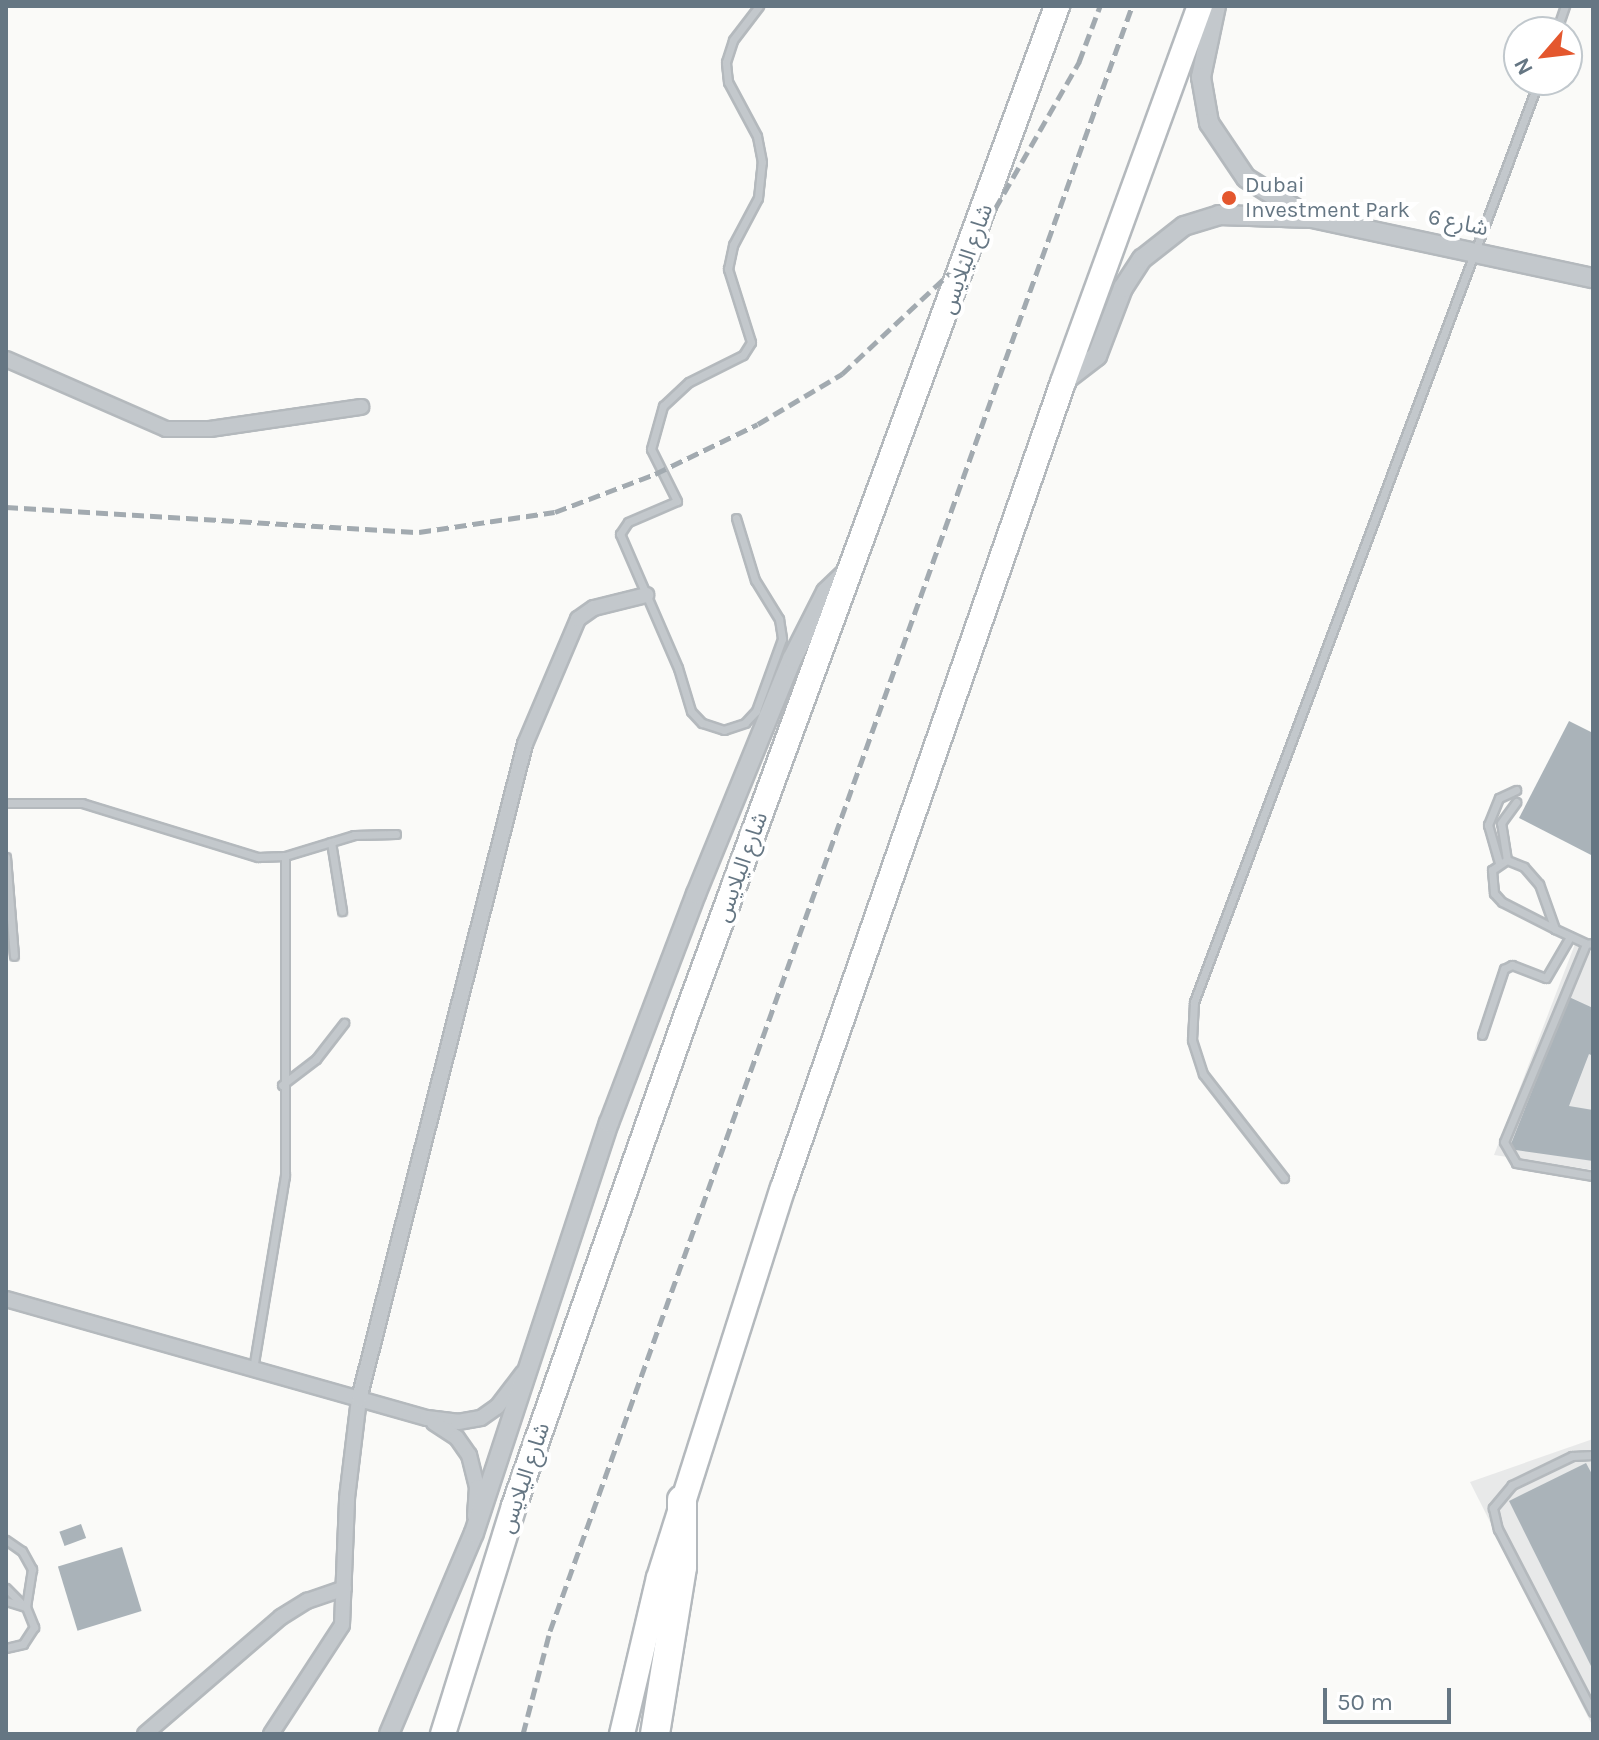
<!DOCTYPE html>
<meta charset="utf-8">
<style>
body{margin:0}
#map{position:relative;width:1599px;height:1740px;overflow:hidden;background:#fafaf8;font-family:Karla,"Noto Sans Arabic",sans-serif}
div>[style]{position:absolute}
[style*='--x']{left:calc(var(--x)*1px);top:calc(var(--y)*1px);width:calc(var(--w)*1px);rotate:calc(var(--a)*1deg)}
.built>*{inset:0;background:#e8e9e9}
.building>*{inset:0;background:#aab3b9;transform-origin:0 0}
.roads{filter:drop-shadow(2px 0 #b4b9bd) drop-shadow(-2px 0 #b4b9bd) drop-shadow(0 2px #b4b9bd) drop-shadow(0 -2px #b4b9bd)}
.service>*{height:7px;margin:-3.5px;padding:0 3.5px;transform-origin:3.5px;border-radius:3.5px;background:#c3c8cc}
.minor>*{height:14px;margin:-7px;padding:0 7px;transform-origin:7px;border-radius:7px;background:#c3c8cc}
.tertiary>*{height:18px;margin:-9px;padding:0 9px;transform-origin:9px;border-radius:9px;background:#c3c8cc}
.trunk>*{height:24px;margin:-12px;padding:0 12px;transform-origin:12px;border-radius:12px;background:#fff}
.motorway>*{height:28px;margin:-14px;padding:0 14px;transform-origin:14px;border-radius:14px;background:#fff}
.rail>*{height:5px;margin-top:-2.5px;transform-origin:0;background:repeating-linear-gradient(90deg,#a2aab0 0 12px,transparent 0 18px)}
.dots>*{width:22px;height:22px;translate:-50% -50%;box-sizing:border-box;border:4px solid #fff;border-radius:50%}
span{translate:-50% -50%;white-space:nowrap;text-align:center;line-height:1.15;-webkit-text-stroke:8px #fff;paint-order:stroke}
.poi-label{font-size:22px;color:#657683}
.left{translate:0 -50%;text-align:left}
.street-label{font-size:22px;color:#657683}
.frame{position:absolute;inset:0;border:8px solid #657683;pointer-events:none}
.north{position:absolute;left:1503px;top:16px;width:80px;height:80px;box-sizing:border-box;background:#fff;border:2px solid #c1c8cd;border-radius:50%;rotate:242deg;font-size:22px;font-weight:700;line-height:32px;text-align:center;color:#657683}
.north::after{content:'';display:block;margin:auto;width:28px;height:36px;background:#e4572e;clip-path:polygon(50% 0,100% 100%,50% 72%,0 100%)}
.scale{position:absolute;left:1323px;top:1688px;width:128px;height:36px;box-sizing:border-box;border:4px solid #657683;border-top:0;padding-left:10px;font-size:24px;line-height:28px;white-space:nowrap;color:#657683;-webkit-text-stroke:6px #fff;paint-order:stroke}
</style>
<div id="map">
<div class="built">
<i style="clip-path:polygon(1575px 944px,1593px 953px,1593px 1170px,1494px 1155px)"></i>
<i style="clip-path:polygon(1593px 1439px,1593px 1727px,1470px 1482px)"></i>
</div>
<div class="building">
<i style="clip-path:polygon(1569px 721px,1593px 733px,1593px 856px,1519px 818px)"></i>
<i style="clip-path:polygon(1569px 997px,1593px 1008px,1593px 1056px,1589px 1054px,1569px 1106px,1593px 1110px,1593px 1161px,1509px 1149px)"></i>
<i style="clip-path:polygon(1586px 1463px,1593px 1476px,1593px 1670px,1509px 1501px)"></i>
<i style="left:81px;top:1524px;width:15px;height:23px;rotate:70deg"></i>
<i style="left:122px;top:1547px;width:67px;height:67px;rotate:73deg"></i>
</div>
<div class="roads">
<div class="service">
<i style="--x:1556;--y:32;--w:28;--a:-71"></i>
<i style="--x:736;--y:518;--w:65;--a:73"></i>
<i style="--x:755;--y:580;--w:46;--a:58.4"></i>
<i style="--x:779;--y:619;--w:20;--a:81"></i>
<i style="--x:782;--y:639;--w:77;--a:109.9"></i>
<i style="--x:756;--y:711;--w:16;--a:133"></i>
<i style="--x:745;--y:723;--w:22;--a:162"></i>
<i style="--x:724;--y:730;--w:23;--a:-162"></i>
<i style="--x:702;--y:723;--w:16;--a:-133"></i>
<i style="--x:691;--y:711;--w:45;--a:-106.8"></i>
<i style="--x:678;--y:668;--w:146;--a:-113.4"></i>
<i style="--x:620;--y:534;--w:14;--a:-56"></i>
<i style="--x:628;--y:522;--w:53;--a:-23.2"></i>
<i style="--x:677;--y:501;--w:58;--a:-116.6"></i>
<i style="--x:651;--y:449;--w:45;--a:-74.4"></i>
<i style="--x:663;--y:406;--w:35;--a:-43"></i>
<i style="--x:689;--y:382;--w:60;--a:-26.6"></i>
<i style="--x:743;--y:355;--w:15;--a:-58"></i>
<i style="--x:751;--y:342;--w:77;--a:-107.5"></i>
<i style="--x:728;--y:269;--w:25;--a:-78"></i>
<i style="--x:733;--y:245;--w:53;--a:-62"></i>
<i style="--x:758;--y:198;--w:36;--a:-84"></i>
<i style="--x:762;--y:162;--w:26;--a:-101"></i>
<i style="--x:757;--y:136;--w:61;--a:-118.2"></i>
<i style="--x:728;--y:82;--w:20;--a:-96"></i>
<i style="--x:726;--y:62;--w:23;--a:-72"></i>
<i style="--x:733;--y:40;--w:43;--a:-52.6"></i>
<i style="--x:6;--y:803;--w:76;--a:0"></i>
<i style="--x:82;--y:803;--w:184;--a:17.1"></i>
<i style="--x:258;--y:857;--w:27;--a:-2"></i>
<i style="--x:285;--y:856;--w:72;--a:-16.9"></i>
<i style="--x:354;--y:835;--w:42;--a:-1.4"></i>
<i style="--x:331;--y:842;--w:70;--a:80.9"></i>
<i style="--x:6;--y:857;--w:99;--a:85.4"></i>
<i style="--x:1507;--y:860;--w:18;--a:22"></i>
<i style="--x:1524;--y:867;--w:23;--a:49"></i>
<i style="--x:1539;--y:884;--w:48;--a:70.4"></i>
<i style="--x:1555;--y:929;--w:59;--a:-153"></i>
<i style="--x:1502;--y:902;--w:12;--a:-132"></i>
<i style="--x:1494;--y:893;--w:23;--a:-95"></i>
<i style="--x:1492;--y:870;--w:18;--a:-34"></i>
<i style="--x:1507;--y:860;--w:37;--a:-99"></i>
<i style="--x:1501;--y:823;--w:26;--a:-54"></i>
<i style="--x:1499;--y:863;--w:40;--a:-106"></i>
<i style="--x:1488;--y:825;--w:29;--a:-68"></i>
<i style="--x:1499;--y:798;--w:19;--a:-25"></i>
<i style="--x:1555;--y:929;--w:35;--a:25"></i>
<i style="--x:1593;--y:943;--w:7;--a:172"></i>
<i style="--x:1586;--y:944;--w:214;--a:112.5"></i>
<i style="--x:1504;--y:1142;--w:24;--a:60"></i>
<i style="--x:1516;--y:1163;--w:78;--a:9.6"></i>
<i style="--x:1482;--y:1035;--w:70;--a:-71.6"></i>
<i style="--x:1504;--y:969;--w:9;--a:-27"></i>
<i style="--x:1512;--y:965;--w:36;--a:21"></i>
<i style="--x:1546;--y:978;--w:48;--a:-59.7"></i>
<i style="--x:282;--y:1085;--w:43;--a:-37.4"></i>
<i style="--x:316;--y:1059;--w:46;--a:-52.1"></i>
<i style="--x:1284;--y:1178;--w:132;--a:-127.9"></i>
<i style="--x:1203;--y:1074;--w:36;--a:-108"></i>
<i style="--x:1192;--y:1040;--w:38;--a:-87"></i>
<i style="--x:1194;--y:1002;--w:984;--a:-69.48"></i>
<i style="--x:253;--y:1369;--w:196;--a:-80.6"></i>
<i style="--x:285;--y:1176;--w:320;--a:-90"></i>
<i style="--x:1593;--y:1455;--w:21;--a:177"></i>
<i style="--x:1572;--y:1456;--w:67;--a:154.2"></i>
<i style="--x:1512;--y:1485;--w:30;--a:130"></i>
<i style="--x:1493;--y:1508;--w:22;--a:77"></i>
<i style="--x:1498;--y:1529;--w:206;--a:62.6"></i>
<i style="--x:6;--y:1540;--w:19;--a:35"></i>
<i style="--x:22;--y:1551;--w:21;--a:61"></i>
<i style="--x:32;--y:1569;--w:38;--a:99"></i>
<i style="--x:6;--y:1588;--w:20;--a:45"></i>
<i style="--x:6;--y:1601;--w:21;--a:17"></i>
<i style="--x:26;--y:1607;--w:22;--a:68"></i>
<i style="--x:34;--y:1627;--w:20;--a:123"></i>
<i style="--x:23;--y:1644;--w:17;--a:167"></i>
</div>
<div class="minor">
<i style="--x:6;--y:359;--w:175;--a:23.6"></i>
<i style="--x:166;--y:429;--w:44;--a:0"></i>
<i style="--x:210;--y:429;--w:153;--a:-8.3"></i>
<i style="--x:6;--y:1299;--w:437;--a:15.8"></i>
<i style="--x:427;--y:1418;--w:31;--a:7"></i>
<i style="--x:458;--y:1422;--w:23;--a:-10"></i>
<i style="--x:481;--y:1418;--w:19;--a:-35"></i>
<i style="--x:497;--y:1407;--w:43;--a:-52.6"></i>
<i style="--x:434;--y:1423;--w:27;--a:33"></i>
<i style="--x:457;--y:1438;--w:21;--a:55"></i>
<i style="--x:469;--y:1455;--w:33;--a:76"></i>
<i style="--x:477;--y:1487;--w:29;--a:94"></i>
<i style="--x:145;--y:1734;--w:179;--a:-40.7"></i>
<i style="--x:281;--y:1617;--w:31;--a:-32"></i>
<i style="--x:307;--y:1601;--w:39;--a:-19"></i>
<i style="--x:271;--y:1734;--w:130;--a:-56.9"></i>
<i style="--x:342;--y:1625;--w:127;--a:-87.7"></i>
<i style="--x:347;--y:1498;--w:100;--a:-83.1"></i>
<i style="--x:359;--y:1399;--w:676;--a:-75.78"></i>
<i style="--x:525;--y:744;--w:136;--a:-67"></i>
<i style="--x:578;--y:619;--w:19;--a:-35"></i>
<i style="--x:594;--y:608;--w:54;--a:-14"></i>
</div>
<div class="tertiary">
<i style="--x:1216;--y:6;--w:73;--a:101.9"></i>
<i style="--x:1201;--y:77;--w:47;--a:80.1"></i>
<i style="--x:1209;--y:123;--w:66;--a:56.1"></i>
<i style="--x:1246;--y:178;--w:62;--a:31.9"></i>
<i style="--x:1063;--y:382;--w:43;--a:-37.4"></i>
<i style="--x:1097;--y:356;--w:73;--a:-69.1"></i>
<i style="--x:1123;--y:288;--w:35;--a:-57"></i>
<i style="--x:1142;--y:259;--w:53;--a:-38.2"></i>
<i style="--x:1184;--y:226;--w:37;--a:-17"></i>
<i style="--x:1219;--y:215;--w:93;--a:1.8"></i>
<i style="--x:1312;--y:218;--w:287;--a:12.1"></i>
<i style="--x:389;--y:1734;--w:218;--a:-67.1"></i>
<i style="--x:474;--y:1533;--w:432;--a:-71.8"></i>
<i style="--x:609;--y:1123;--w:245;--a:-69.2"></i>
<i style="--x:696;--y:894;--w:254;--a:-67.8"></i>
<i style="--x:792;--y:659;--w:75;--a:-63.1"></i>
<i style="--x:826;--y:592;--w:29;--a:-44"></i>
</div>
<div class="trunk">
<i style="--x:443;--y:1734;--w:239;--a:-72.7"></i>
<i style="--x:514;--y:1506;--w:522;--a:-70.63"></i>
<i style="--x:687;--y:1014;--w:1074;--a:-69.84"></i>
<i style="--x:622;--y:1734;--w:160;--a:-76.7"></i>
<i style="--x:659;--y:1578;--w:409;--a:-72.4"></i>
<i style="--x:783;--y:1188;--w:853;--a:-70.84"></i>
<i style="--x:1063;--y:382;--w:400;--a:-70"></i>
</div>
<div class="motorway">
<i style="--x:655;--y:1734;--w:169;--a:-80.8"></i>
<i style="--x:682;--y:1567;--w:67;--a:-90"></i>
</div>
</div>
<div class="rail">
<i style="--x:6;--y:507;--w:414;--a:3.5"></i>
<i style="--x:419;--y:532;--w:137;--a:-8.4"></i>
<i style="--x:555;--y:512;--w:107;--a:-20.8"></i>
<i style="--x:655;--y:474;--w:114;--a:-25.9"></i>
<i style="--x:758;--y:424;--w:98;--a:-30.8"></i>
<i style="--x:842;--y:374;--w:173;--a:-43.1"></i>
<i style="--x:968;--y:256;--w:224;--a:-60.2"></i>
<i style="--x:1079;--y:62;--w:60;--a:-69.4"></i>
<i style="--x:523;--y:1734;--w:106;--a:-75.3"></i>
<i style="--x:550;--y:1631;--w:1726;--a:-70.29"></i>
</div>
<div class="dots">
<i style="left:1229px;top:198px;background:#e4572e"></i>
</div>
<div class="poi-label">
<span class="left" style="left:1245px;top:198px">Dubai<br>Investment Park</span>
</div>
<div class="street-label">
<span style="left:1458px;top:223px;rotate:12deg">شارع 6</span>
<span style="left:967px;top:259px;rotate:-70deg">شارع اليلايس</span>
<span style="left:742px;top:867px;rotate:-70deg">شارع اليلايس</span>
<span style="left:525px;top:1478px;rotate:-71deg">شارع اليلايس</span>
</div>
<div class="frame"></div>
<div class="north">N</div>
<div class="scale">50 m</div>
</div>
